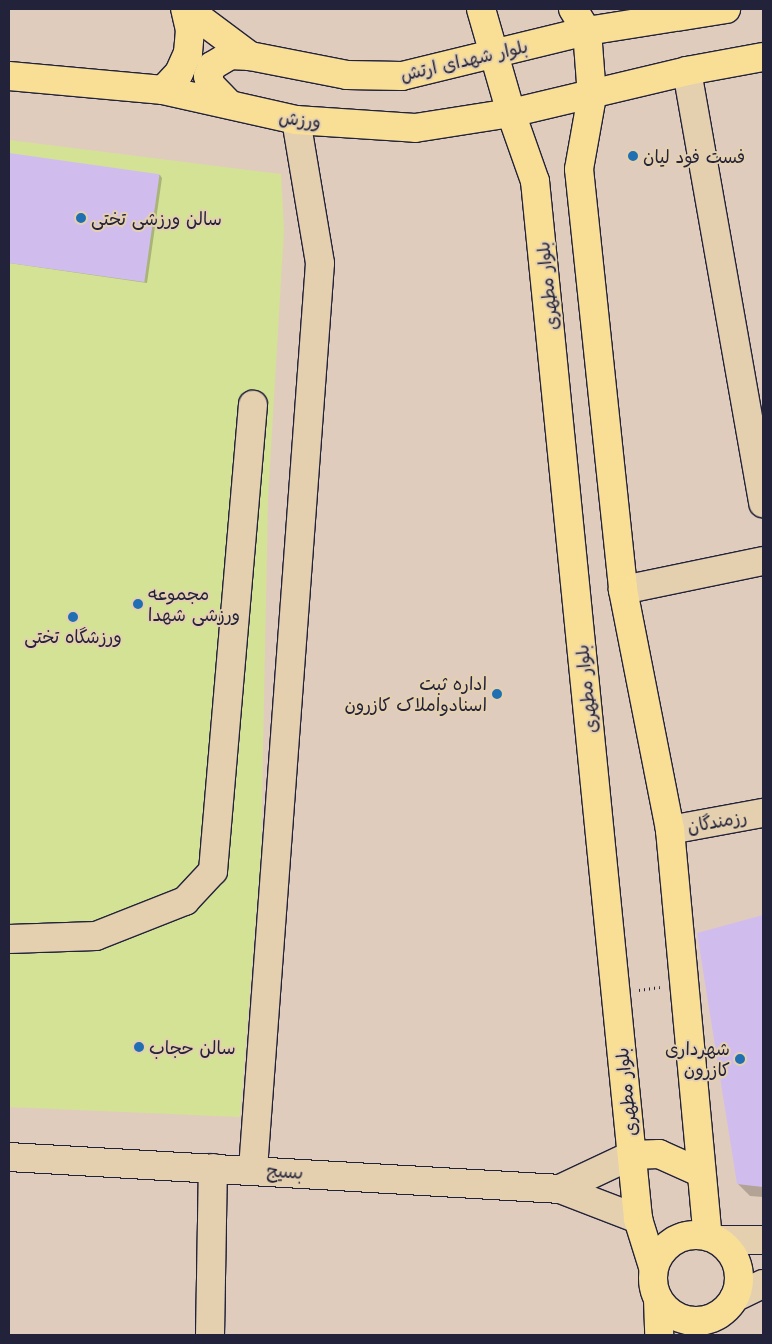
<!DOCTYPE html>
<meta charset="utf-8">
<style>
body{margin:0}
#map{position:relative;width:772px;height:1344px;overflow:hidden;background:#e0ccbc;font-family:Mali,"Playpen Sans Arabic",sans-serif}
div>[style]{position:absolute}
[style*='--x']{left:calc(var(--x)*1px);top:calc(var(--y)*1px);width:calc(var(--w)*1px);rotate:calc(var(--a)*1deg)}
.green>*{inset:0;background:#d4e296}
.shadow>*{inset:0;background:#0003}
.building>*{inset:0;background:#d0bdee;transform-origin:0 0}
.path>*{height:3px;margin-top:-1.5px;transform-origin:0;background:repeating-linear-gradient(90deg,#22223b 0 1px,transparent 0 5px)}
.roads{filter:drop-shadow(1px 0 #22223b) drop-shadow(-1px 0 #22223b) drop-shadow(0 1px #22223b) drop-shadow(0 -1px #22223b)}
.minor>*{height:28px;margin:-14px;padding:0 14px;transform-origin:14px;border-radius:14px;background:#e4d0af}
.major>*{height:28px;margin:-14px;padding:0 14px;transform-origin:14px;border-radius:14px;background:#f9df96}
.major>.ring{margin:-14px;padding:0;box-sizing:content-box;background:none;border:28px solid #f9df96;border-radius:50%}
.dots>*{width:14px;height:14px;translate:-50% -50%;box-sizing:border-box;border:2px solid #e4d0af;border-radius:50%}
span{translate:-50% -50%;white-space:nowrap;text-align:center;line-height:1.15;-webkit-text-stroke:4px #e4d0af;paint-order:stroke}
.street-label{font-size:18px;color:#22223b}
.poi-label{font-size:18px;color:#22223b}
.left{translate:0 -50%;text-align:left}
.right{translate:-100% -50%;text-align:right}
.frame{position:absolute;inset:0;border:10px solid #22223b;pointer-events:none}
</style>
<div id="map">
<div class="green">
<i style="clip-path:polygon(9px 140px,281px 174px,284px 230px,268px 498px,261px 853px,240px 1117px,9px 1107px)"></i>
</div>
<div class="shadow">
<i style="clip-path:polygon(9px 154px,160px 175px,162px 178px,147px 283px,9px 263px)"></i>
<i style="clip-path:polygon(763px 917px,763px 1197px,750px 1196px,738px 1184px,698px 934px)"></i>
</div>
<div class="building">
<i style="left:9px;top:153px;width:152px;height:109px;rotate:8deg"></i>
<i style="clip-path:polygon(763px 915px,763px 1187px,737px 1184px,697px 933px)"></i>
</div>
<div class="path">
<i style="--x:639;--y:990;--w:21;--a:-8"></i>
</div>
<div class="roads">
<div class="minor">
<i style="--x:687;--y:71;--w:439;--a:80"></i>
<i style="--x:623;--y:590;--w:143;--a:-11.7"></i>
<i style="--x:670;--y:830;--w:95;--a:-10.4"></i>
<i style="--x:9;--y:939;--w:87;--a:-2"></i>
<i style="--x:96;--y:936;--w:96;--a:-21.5"></i>
<i style="--x:185;--y:901;--w:41;--a:-47"></i>
<i style="--x:213;--y:871;--w:468;--a:-85.1"></i>
<i style="--x:9;--y:1157;--w:552;--a:3.32"></i>
<i style="--x:560;--y:1189;--w:84;--a:21"></i>
<i style="--x:253;--y:1169;--w:908;--a:-85.77"></i>
<i style="--x:320;--y:263;--w:145;--a:-99.5"></i>
<i style="--x:560;--y:1189;--w:80;--a:-25.3"></i>
<i style="--x:718;--y:1240;--w:45;--a:0"></i>
<i style="--x:734;--y:1298;--w:32;--a:-26"></i>
<i style="--x:210;--y:1335;--w:167;--a:-89"></i>
</div>
<div class="major">
<i style="--x:187;--y:9;--w:79;--a:36.7"></i>
<i style="--x:250;--y:56;--w:99;--a:11.1"></i>
<i style="--x:347;--y:75;--w:55;--a:1"></i>
<i style="--x:402;--y:76;--w:190;--a:-13.7"></i>
<i style="--x:587;--y:31;--w:141;--a:-9"></i>
<i style="--x:481;--y:9;--w:108;--a:73.9"></i>
<i style="--x:511;--y:113;--w:72;--a:70.6"></i>
<i style="--x:535;--y:181;--w:1043;--a:84.33"></i>
<i style="--x:638;--y:1219;--w:50;--a:72.6"></i>
<i style="--x:573;--y:9;--w:26;--a:58"></i>
<i style="--x:587;--y:31;--w:65;--a:85.6"></i>
<i style="--x:592;--y:96;--w:74;--a:100.1"></i>
<i style="--x:579;--y:169;--w:423;--a:84"></i>
<i style="--x:623;--y:590;--w:245;--a:78.9"></i>
<i style="--x:670;--y:830;--w:408;--a:84.7"></i>
<i style="--x:9;--y:76;--w:155;--a:5.2"></i>
<i style="--x:163;--y:90;--w:136;--a:12.7"></i>
<i style="--x:296;--y:120;--w:119;--a:3.8"></i>
<i style="--x:415;--y:128;--w:97;--a:-8.9"></i>
<i style="--x:511;--y:113;--w:181;--a:-13.4"></i>
<i style="--x:687;--y:71;--w:77;--a:-10.4"></i>
<i style="--x:163;--y:90;--w:23;--a:-47"></i>
<i style="--x:179;--y:73;--w:22;--a:-66"></i>
<i style="--x:188;--y:53;--w:23;--a:-85"></i>
<i style="--x:190;--y:30;--w:22;--a:-103"></i>
<i style="--x:229;--y:104;--w:28;--a:-134"></i>
<i style="--x:210;--y:84;--w:8;--a:-104"></i>
<i style="--x:208;--y:76;--w:11;--a:-68"></i>
<i style="--x:212;--y:66;--w:21;--a:-31"></i>
<i style="--x:230;--y:55;--w:20;--a:3"></i>
<i style="--x:632;--y:1155;--w:27;--a:-2"></i>
<i style="--x:659;--y:1154;--w:44;--a:24.2"></i>
<i class="ring" style="left:653px;top:1235px;width:58px;height:58px"></i>
<i style="--x:658;--y:1299;--w:36;--a:88"></i>
</div>
</div>
<div class="dots">
<i style="left:633px;top:156px;background:#1f6fb2"></i>
<i style="left:81px;top:218px;background:#1f6fb2"></i>
<i style="left:138px;top:604px;background:#1f6fb2"></i>
<i style="left:73px;top:617px;background:#1f6fb2"></i>
<i style="left:497px;top:694px;background:#1f6fb2"></i>
<i style="left:139px;top:1047px;background:#1f6fb2"></i>
<i style="left:740px;top:1059px;background:#1f6fb2"></i>
</div>
<div class="street-label">
<span style="left:464px;top:60px;rotate:-13deg">بلوار شهدای ارتش</span>
<span style="left:300px;top:119px;rotate:7deg">ورزش</span>
<span style="left:547px;top:286px;rotate:-96deg">بلوار مطهری</span>
<span style="left:586px;top:689px;rotate:-96deg">بلوار مطهری</span>
<span style="left:717px;top:821px;rotate:-10deg">رزمندگان</span>
<span style="left:626px;top:1092px;rotate:-96deg">بلوار مطهری</span>
<span style="left:285px;top:1171px;rotate:4deg">بسیج</span>
</div>
<div class="poi-label">
<span class="left" style="left:643px;top:156px">فست فود لیان</span>
<span class="left" style="left:91px;top:218px">سالن ورزشی تختی</span>
<span class="left" style="left:148px;top:604px">مجموعه<br>ورزشی شهدا</span>
<span style="left:73px;top:636px">ورزشگاه تختی</span>
<span class="right" style="left:487px;top:694px">اداره ثبت<br>اسنادواملاک کازرون</span>
<span class="left" style="left:149px;top:1047px">سالن حجاب</span>
<span class="right" style="left:730px;top:1059px">شهرداری<br>کازرون</span>
</div>
<div class="frame"></div>
</div>
